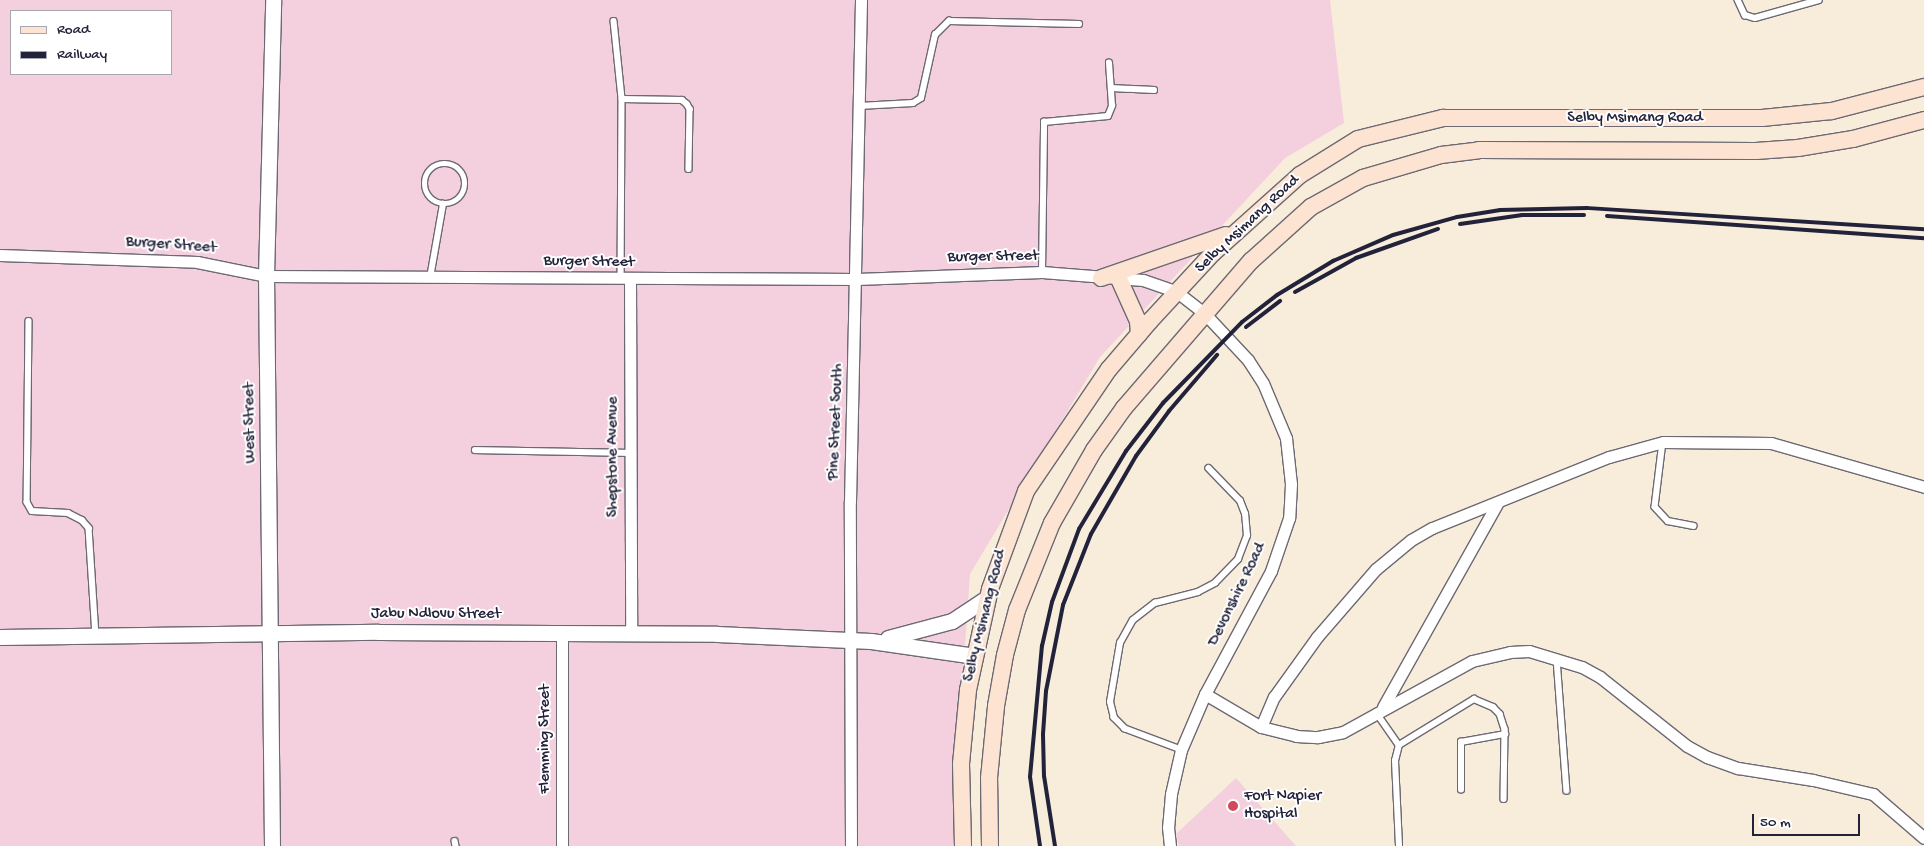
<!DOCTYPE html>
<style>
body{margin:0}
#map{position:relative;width:1924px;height:846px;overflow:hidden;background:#f8ecdb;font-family:"Gochi Hand",sans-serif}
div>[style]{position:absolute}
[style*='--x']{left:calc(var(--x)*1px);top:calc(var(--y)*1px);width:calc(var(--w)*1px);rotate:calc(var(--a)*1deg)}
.built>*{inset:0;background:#f4cfde}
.roads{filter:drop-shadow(1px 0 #6d6973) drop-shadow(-1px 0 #6d6973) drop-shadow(0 1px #6d6973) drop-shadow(0 -1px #6d6973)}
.service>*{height:5.5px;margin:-2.75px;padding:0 2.75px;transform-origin:2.75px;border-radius:2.75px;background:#fff}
.service>.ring{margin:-2.75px;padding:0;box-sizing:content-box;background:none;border:5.5px solid #fff;border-radius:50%}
.minor>*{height:11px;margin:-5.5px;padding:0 5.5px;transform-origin:5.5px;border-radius:5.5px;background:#fff}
.tertiary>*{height:15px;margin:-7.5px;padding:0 7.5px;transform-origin:7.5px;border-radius:7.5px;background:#fff}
.secondary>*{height:16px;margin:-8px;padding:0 8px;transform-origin:8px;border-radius:8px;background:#fde3d1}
.rail>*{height:4px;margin:-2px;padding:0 2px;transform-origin:2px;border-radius:2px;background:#22223b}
.dots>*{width:14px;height:14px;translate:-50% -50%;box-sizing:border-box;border:2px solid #fff;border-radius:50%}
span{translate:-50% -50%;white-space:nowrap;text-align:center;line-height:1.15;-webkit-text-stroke:4px #fff;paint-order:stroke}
.street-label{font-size:16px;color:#22223b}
.poi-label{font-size:16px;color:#22223b}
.left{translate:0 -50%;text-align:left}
.legend{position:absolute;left:10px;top:10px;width:162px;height:65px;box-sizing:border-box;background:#fff;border:1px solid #a7a7b1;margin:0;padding:6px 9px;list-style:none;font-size:15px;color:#22223b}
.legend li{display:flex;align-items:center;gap:10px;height:25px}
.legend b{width:25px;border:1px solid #a7a7b1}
.scale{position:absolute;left:1752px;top:814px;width:108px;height:22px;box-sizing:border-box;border:2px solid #22223b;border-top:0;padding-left:6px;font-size:15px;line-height:18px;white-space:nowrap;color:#22223b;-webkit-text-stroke:4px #fff;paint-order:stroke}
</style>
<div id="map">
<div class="built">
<i style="clip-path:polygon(evenodd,0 0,1330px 0,1344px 123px,1285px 158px,1100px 357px,970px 574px,954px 804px,960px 846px,0 846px,0 0,11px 11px,171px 11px,171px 74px,11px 74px,11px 11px)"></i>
<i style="clip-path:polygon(1236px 778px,1296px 846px,1179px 846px,1176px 834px)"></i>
</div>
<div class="roads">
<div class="service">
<i style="--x:1738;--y:0;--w:17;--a:65"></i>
<i style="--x:1745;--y:15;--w:10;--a:17"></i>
<i style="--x:1755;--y:18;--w:66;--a:-15.7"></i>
<i style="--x:614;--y:21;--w:78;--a:84.1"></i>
<i style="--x:622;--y:99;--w:179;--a:90.3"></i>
<i style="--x:1111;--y:88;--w:43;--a:2.7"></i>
<i style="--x:622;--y:99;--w:60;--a:1"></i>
<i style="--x:682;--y:100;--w:6;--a:39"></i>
<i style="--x:687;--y:104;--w:6;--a:59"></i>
<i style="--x:690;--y:109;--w:60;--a:91"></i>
<i style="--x:859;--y:106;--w:54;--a:-3.2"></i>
<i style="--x:913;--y:103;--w:9;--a:-32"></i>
<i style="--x:921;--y:98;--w:65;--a:-77.5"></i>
<i style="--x:935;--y:35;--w:20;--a:-45"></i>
<i style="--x:949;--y:21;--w:130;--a:1.3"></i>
<i class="ring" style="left:425px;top:164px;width:34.5px;height:34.5px"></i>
<i style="--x:1042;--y:272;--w:150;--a:-89.2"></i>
<i style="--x:1044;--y:122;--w:64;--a:-5.4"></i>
<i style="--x:1108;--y:116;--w:11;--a:-68"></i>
<i style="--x:1112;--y:106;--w:43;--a:-94"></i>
<i style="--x:430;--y:278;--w:75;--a:-80"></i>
<i style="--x:29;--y:321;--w:181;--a:90.6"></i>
<i style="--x:27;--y:502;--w:10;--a:61"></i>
<i style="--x:32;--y:511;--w:36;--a:3"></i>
<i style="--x:68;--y:513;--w:16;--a:27"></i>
<i style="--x:82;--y:520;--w:11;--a:49"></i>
<i style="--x:89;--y:528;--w:107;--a:86.3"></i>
<i style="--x:1663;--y:442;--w:65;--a:97"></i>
<i style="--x:1655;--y:507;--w:19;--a:47"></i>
<i style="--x:1668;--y:521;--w:26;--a:11"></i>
<i style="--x:475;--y:450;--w:155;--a:1.1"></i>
<i style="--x:1557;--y:659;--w:132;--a:85.7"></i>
<i style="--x:1376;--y:712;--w:40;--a:55.1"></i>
<i style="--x:1181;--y:750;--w:60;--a:-159.4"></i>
<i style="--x:1125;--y:729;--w:16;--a:-135"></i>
<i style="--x:1114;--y:718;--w:16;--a:-104"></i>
<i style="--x:1110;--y:702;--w:60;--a:-80.4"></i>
<i style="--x:1120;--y:643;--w:26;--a:-61"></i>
<i style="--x:1133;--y:620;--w:28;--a:-38"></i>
<i style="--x:1155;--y:603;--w:44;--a:-14.3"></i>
<i style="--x:1198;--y:592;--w:19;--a:-28"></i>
<i style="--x:1215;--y:583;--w:33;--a:-46"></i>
<i style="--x:1238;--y:559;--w:25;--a:-69"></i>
<i style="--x:1247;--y:536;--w:22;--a:-95"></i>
<i style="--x:1245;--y:514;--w:14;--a:-111"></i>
<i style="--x:1240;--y:501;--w:45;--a:-134.1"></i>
<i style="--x:1461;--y:790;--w:48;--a:-90"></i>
<i style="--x:1461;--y:742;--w:45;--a:-10.3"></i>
<i style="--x:455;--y:841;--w:5;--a:79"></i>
<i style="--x:1399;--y:846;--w:85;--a:-92.7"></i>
<i style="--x:1395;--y:761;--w:16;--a:-76"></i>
<i style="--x:1399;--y:745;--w:88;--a:-31.5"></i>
<i style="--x:1474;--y:699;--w:21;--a:23"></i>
<i style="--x:1493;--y:707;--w:10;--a:45"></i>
<i style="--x:1500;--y:714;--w:16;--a:72"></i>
<i style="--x:1505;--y:729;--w:70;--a:90.8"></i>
</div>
<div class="minor">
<i style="--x:0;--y:255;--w:197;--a:2"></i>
<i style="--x:197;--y:262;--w:70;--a:11.5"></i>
<i style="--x:266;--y:276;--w:591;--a:0.29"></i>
<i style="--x:857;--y:279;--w:185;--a:-2.2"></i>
<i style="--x:1042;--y:272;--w:101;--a:4.5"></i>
<i style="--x:1143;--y:280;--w:36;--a:19"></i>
<i style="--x:1177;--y:292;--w:37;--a:38"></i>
<i style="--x:1206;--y:315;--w:62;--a:47"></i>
<i style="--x:1248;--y:360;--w:27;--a:57"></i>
<i style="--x:1263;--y:383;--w:60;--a:67.3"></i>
<i style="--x:1286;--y:438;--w:46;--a:83.8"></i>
<i style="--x:1291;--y:484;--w:34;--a:93"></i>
<i style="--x:1289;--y:518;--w:56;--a:108.8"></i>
<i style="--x:1271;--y:571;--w:140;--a:118.2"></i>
<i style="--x:1205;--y:694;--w:61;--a:113.2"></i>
<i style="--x:1181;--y:750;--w:45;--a:102.8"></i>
<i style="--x:1171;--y:794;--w:33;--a:95"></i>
<i style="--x:1168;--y:827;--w:19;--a:84"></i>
<i style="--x:630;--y:280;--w:353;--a:89.8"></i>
<i style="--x:562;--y:633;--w:213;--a:90"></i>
<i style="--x:1205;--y:694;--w:65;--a:30.5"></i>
<i style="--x:1261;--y:727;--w:36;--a:14"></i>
<i style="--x:1296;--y:736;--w:22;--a:3"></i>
<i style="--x:1318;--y:737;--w:25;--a:-11"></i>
<i style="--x:1343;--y:732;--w:147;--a:-28.8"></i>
<i style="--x:1472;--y:661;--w:39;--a:-13"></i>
<i style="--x:1510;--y:652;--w:19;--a:-3"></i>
<i style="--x:1529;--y:651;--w:55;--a:16.8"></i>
<i style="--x:1582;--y:667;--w:21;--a:29"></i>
<i style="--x:1600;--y:677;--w:111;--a:38.4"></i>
<i style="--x:1687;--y:746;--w:23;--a:29"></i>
<i style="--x:1707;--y:757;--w:33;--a:20"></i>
<i style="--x:1738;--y:768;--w:76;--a:9.1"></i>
<i style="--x:1813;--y:780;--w:62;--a:13.1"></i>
<i style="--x:1873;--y:794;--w:67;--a:40.8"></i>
<i style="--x:1383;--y:707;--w:235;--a:-60.7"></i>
<i style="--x:1261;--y:727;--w:33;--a:-67"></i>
<i style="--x:1274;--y:697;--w:74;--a:-54.4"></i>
<i style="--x:1317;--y:637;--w:90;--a:-49.1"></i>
<i style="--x:1376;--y:569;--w:45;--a:-39.6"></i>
<i style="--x:1411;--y:540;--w:24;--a:-30"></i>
<i style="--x:1432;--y:528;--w:191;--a:-21.9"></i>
<i style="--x:1609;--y:457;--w:56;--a:-15.5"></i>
<i style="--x:1663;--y:442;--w:108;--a:0.5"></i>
<i style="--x:1771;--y:443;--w:159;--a:16"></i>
<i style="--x:851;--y:846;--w:345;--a:-90.2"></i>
<i style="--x:850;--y:501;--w:501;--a:-88.74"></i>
</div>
<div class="tertiary">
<i style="--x:0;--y:637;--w:378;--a:-0.8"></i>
<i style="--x:378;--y:632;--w:339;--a:0.3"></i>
<i style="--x:717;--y:634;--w:154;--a:2.6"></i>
<i style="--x:871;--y:641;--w:105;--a:8.2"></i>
<i style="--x:888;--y:638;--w:66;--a:-14.9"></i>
<i style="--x:952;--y:621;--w:43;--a:-33.7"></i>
<i style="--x:272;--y:846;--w:570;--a:-90.6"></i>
<i style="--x:266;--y:276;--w:276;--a:-88.5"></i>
</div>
<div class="secondary">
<i style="--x:1101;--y:278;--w:132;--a:-19"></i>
<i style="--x:1119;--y:279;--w:46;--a:65.7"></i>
<i style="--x:1138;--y:321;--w:13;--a:86"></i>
<i style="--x:963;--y:846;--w:82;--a:-91.4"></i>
<i style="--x:961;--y:764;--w:74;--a:-84.6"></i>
<i style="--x:968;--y:690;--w:103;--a:-77.7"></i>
<i style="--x:990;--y:589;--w:104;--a:-69.8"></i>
<i style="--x:1026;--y:491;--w:148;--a:-55.8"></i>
<i style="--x:1109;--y:369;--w:63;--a:-49.5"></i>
<i style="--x:1150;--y:321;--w:93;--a:-47.2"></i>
<i style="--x:1213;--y:253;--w:117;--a:-41.9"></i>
<i style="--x:1300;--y:175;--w:68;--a:-31.8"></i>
<i style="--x:1358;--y:139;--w:88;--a:-13.9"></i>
<i style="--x:1443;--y:118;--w:319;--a:0"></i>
<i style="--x:1762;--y:118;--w:70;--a:-5.7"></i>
<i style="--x:1832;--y:111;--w:95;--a:-14.6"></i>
<i style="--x:990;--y:846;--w:68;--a:-90.8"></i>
<i style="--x:989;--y:778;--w:72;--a:-84.4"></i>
<i style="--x:996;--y:706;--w:52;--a:-80"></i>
<i style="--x:1005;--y:655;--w:47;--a:-75.1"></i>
<i style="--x:1017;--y:610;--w:94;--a:-68.1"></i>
<i style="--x:1052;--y:523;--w:84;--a:-60.1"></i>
<i style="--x:1094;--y:450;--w:52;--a:-54.5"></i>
<i style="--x:1124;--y:408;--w:194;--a:-49.2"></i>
<i style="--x:1251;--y:261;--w:81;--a:-42"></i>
<i style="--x:1311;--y:207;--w:60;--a:-29.1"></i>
<i style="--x:1363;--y:178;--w:81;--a:-16.4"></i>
<i style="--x:1441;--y:155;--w:38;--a:-7"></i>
<i style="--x:1479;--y:150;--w:277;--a:0.2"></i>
<i style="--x:1756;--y:151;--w:42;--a:-4.1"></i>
<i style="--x:1798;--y:148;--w:56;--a:-9.3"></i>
<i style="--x:1853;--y:139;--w:73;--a:-15"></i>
</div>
</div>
<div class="rail">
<i style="--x:1607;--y:216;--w:318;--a:4"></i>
<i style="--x:1460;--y:224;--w:63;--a:-8.3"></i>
<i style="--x:1522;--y:215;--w:62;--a:0"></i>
<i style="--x:1295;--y:292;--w:70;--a:-29.1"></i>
<i style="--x:1356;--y:258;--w:87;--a:-19.5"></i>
<i style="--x:1246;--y:327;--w:43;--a:-37.4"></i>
<i style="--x:1040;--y:846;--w:70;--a:-98.2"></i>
<i style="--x:1030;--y:777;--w:132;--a:-84.8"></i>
<i style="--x:1042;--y:646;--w:45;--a:-77.2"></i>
<i style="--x:1052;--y:602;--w:78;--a:-69.7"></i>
<i style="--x:1079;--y:529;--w:91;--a:-58.9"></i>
<i style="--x:1126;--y:451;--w:61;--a:-52.4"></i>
<i style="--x:1163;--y:403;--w:113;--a:-45.7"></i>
<i style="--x:1242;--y:322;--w:44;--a:-37.6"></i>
<i style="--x:1277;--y:295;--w:66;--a:-31.3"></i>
<i style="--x:1333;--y:261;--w:65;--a:-23.4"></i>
<i style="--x:1393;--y:235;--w:66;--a:-15.7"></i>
<i style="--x:1457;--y:217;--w:44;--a:-9.2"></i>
<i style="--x:1500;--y:210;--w:87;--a:-1.3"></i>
<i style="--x:1587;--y:208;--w:338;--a:3.6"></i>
<i style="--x:1055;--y:846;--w:71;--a:-98.9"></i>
<i style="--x:1044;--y:776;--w:42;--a:-91.4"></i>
<i style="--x:1043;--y:734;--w:43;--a:-86"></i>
<i style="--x:1046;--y:691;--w:88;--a:-78.8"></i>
<i style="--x:1063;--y:605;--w:76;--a:-68.5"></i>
<i style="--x:1091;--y:534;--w:90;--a:-60"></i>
<i style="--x:1136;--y:456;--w:56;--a:-53.7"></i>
<i style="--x:1169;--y:411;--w:74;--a:-49.4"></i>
</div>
<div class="dots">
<i style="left:1233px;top:806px;background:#d1495b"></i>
</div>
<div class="street-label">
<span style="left:1635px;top:119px">Selby Msimang Road</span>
<span style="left:1248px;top:225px;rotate:-43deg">Selby Msimang Road</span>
<span style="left:171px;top:246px;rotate:4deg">Burger Street</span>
<span style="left:993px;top:258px;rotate:-1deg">Burger Street</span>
<span style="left:589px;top:263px;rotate:1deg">Burger Street</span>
<span style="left:837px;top:422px;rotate:-88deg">Pine Street South</span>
<span style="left:251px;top:423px;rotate:-91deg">West Street</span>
<span style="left:614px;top:457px;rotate:-90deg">Shepstone Avenue</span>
<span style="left:1238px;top:595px;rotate:-64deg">Devonshire Road</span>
<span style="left:436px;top:615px">Jabu Ndlovu Street</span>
<span style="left:986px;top:616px;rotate:-76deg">Selby Msimang Road</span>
<span style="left:546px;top:739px;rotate:-90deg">Flemming Street</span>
</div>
<div class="poi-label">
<span class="left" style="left:1244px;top:806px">Fort Napier<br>Hospital</span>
</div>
<ul class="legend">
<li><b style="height:6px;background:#fde3d1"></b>Road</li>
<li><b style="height:6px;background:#22223b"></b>Railway</li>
</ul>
<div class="scale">50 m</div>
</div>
